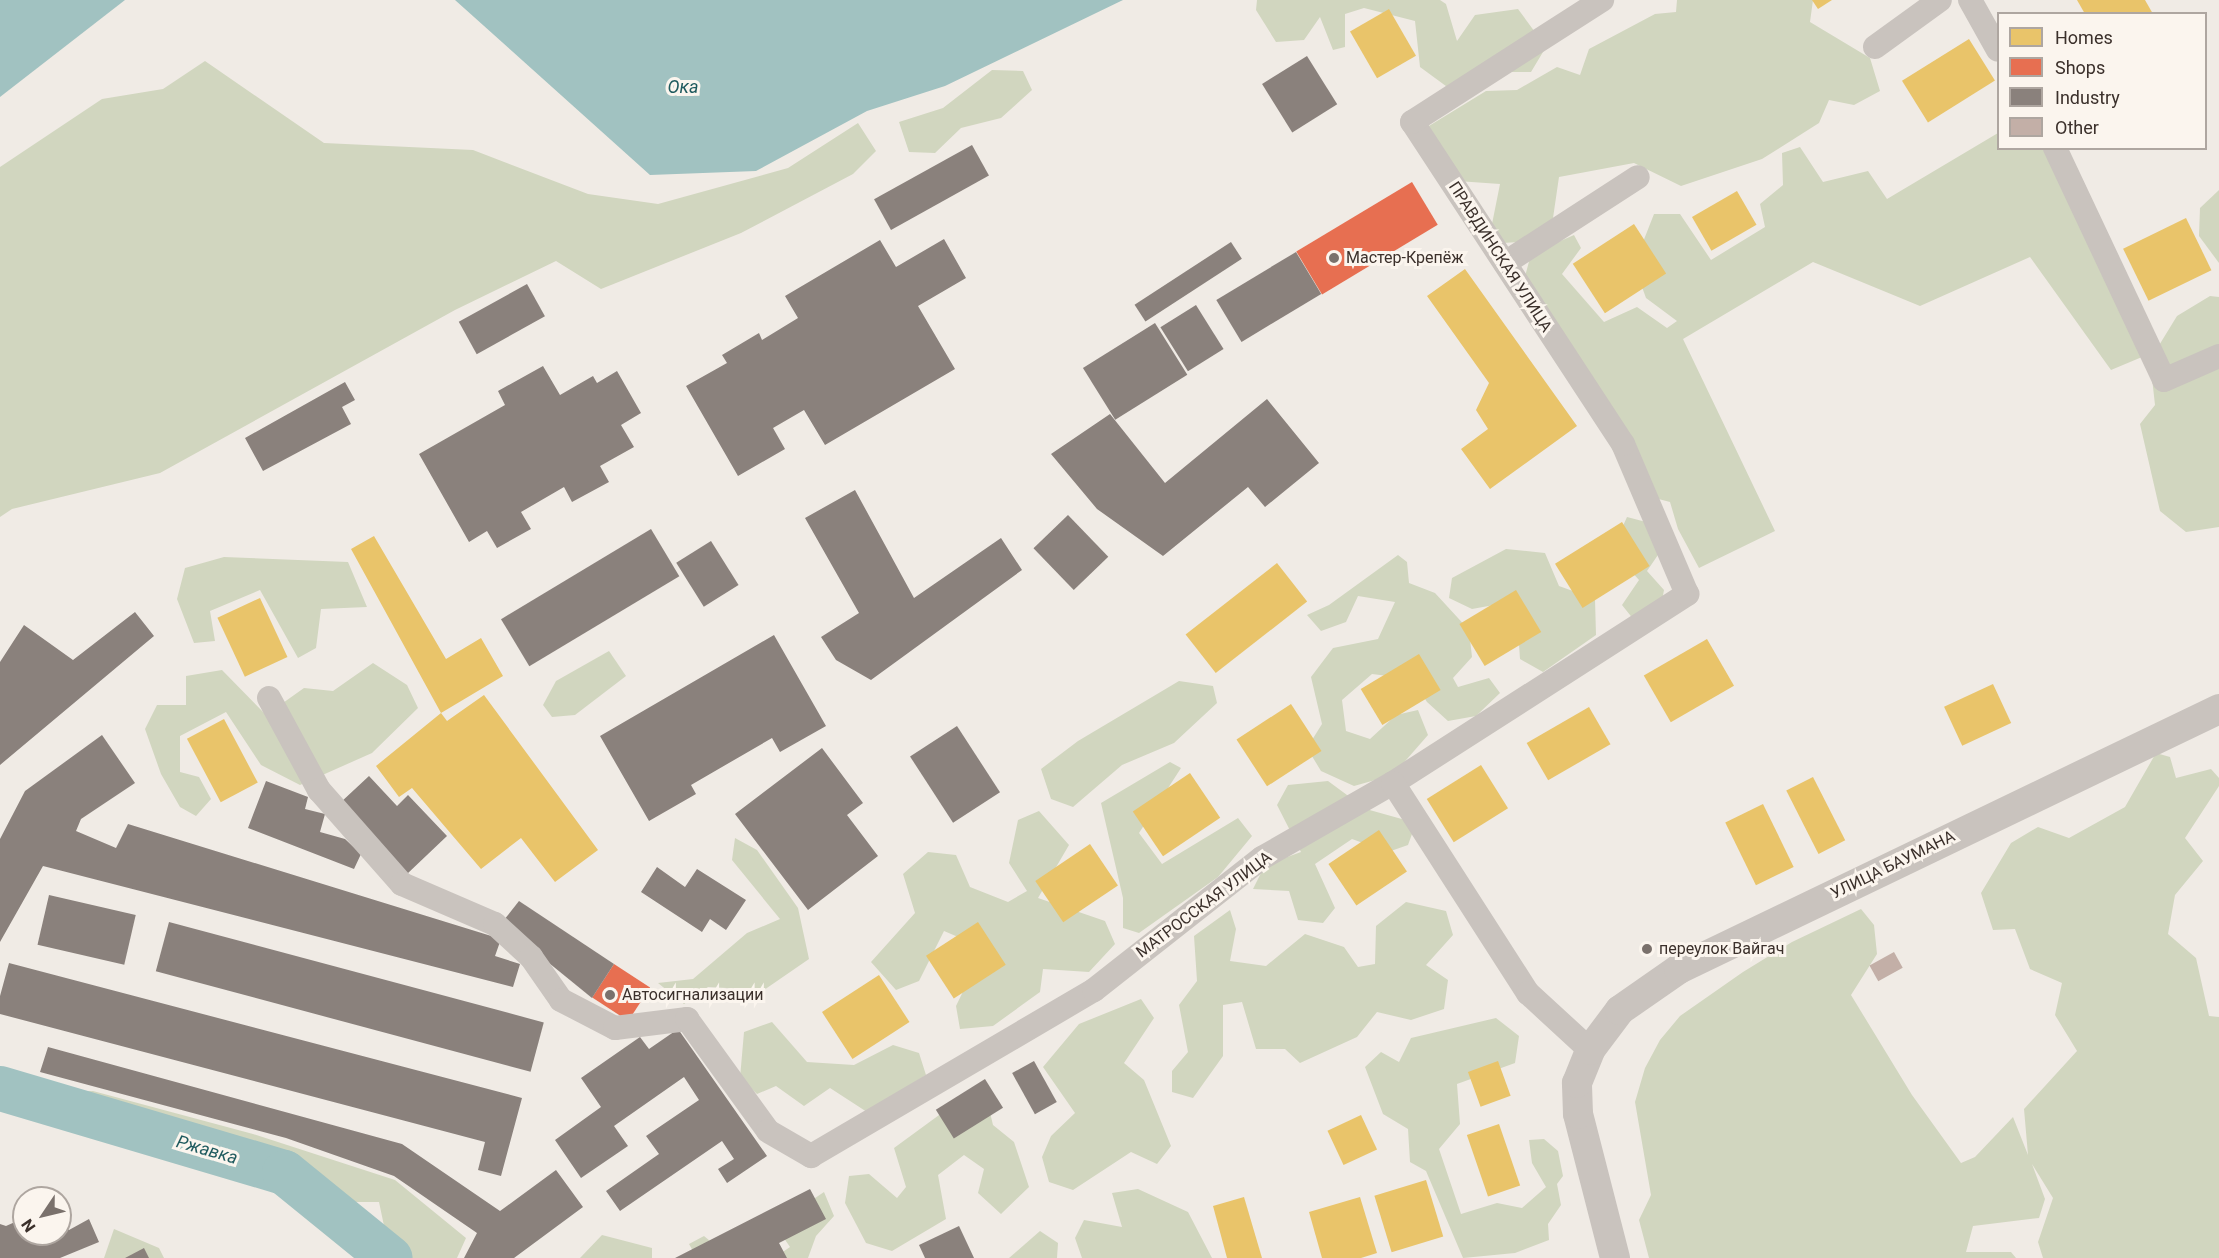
<!DOCTYPE html>
<meta charset="utf-8">
<style>
body{margin:0}
#map{position:relative;width:2219px;height:1258px;overflow:hidden;background:#f0ebe5;font-family:Roboto,sans-serif}
div>[style]{position:absolute}
[style*='--x']{left:calc(var(--x)*1px);top:calc(var(--y)*1px);width:calc(var(--w)*1px);rotate:calc(var(--a)*1deg)}
.green>*{inset:0;background:#d1d6bf}
.water>*{inset:0;background:#a1c2c1}
.homes>*{inset:0;background:#e9c46a;transform-origin:0 0}
.shops>*{inset:0;background:#e76f51;transform-origin:0 0}
.industry>*{inset:0;background:#8a817c;transform-origin:0 0}
.river>*{height:45px;margin:-22.5px;padding:0 22.5px;transform-origin:22.5px;border-radius:22.5px;background:#a1c2c1}
.building>*{inset:0;background:#c3afa7;transform-origin:0 0}
.minor>*{height:24px;margin:-12px;padding:0 12px;transform-origin:12px;border-radius:12px;background:#c9c3be}
.tertiary>*{height:30px;margin:-15px;padding:0 15px;transform-origin:15px;border-radius:15px;background:#c9c3be}
.dots>*{width:16px;height:16px;translate:-50% -50%;box-sizing:border-box;border:3px solid #fbf5ee;border-radius:50%}
span{translate:-50% -50%;white-space:nowrap;text-align:center;line-height:1.15;-webkit-text-stroke:6px #fbf5ee;paint-order:stroke}
.street-label{font-size:16px;color:#3b302b}
.poi-label{font-size:16px;color:#3b302b}
.left{translate:0 -50%;text-align:left}
.water-label{font-size:18px;color:#1f5a5e;font-style:italic}
.legend{position:absolute;left:1997px;top:12px;width:210px;height:138px;box-sizing:border-box;background:#fbf5ee;border:2px solid #aea6a0;margin:0;padding:8px 10px;list-style:none;font-size:18px;color:#3b302b}
.legend li{display:flex;align-items:center;gap:12px;height:30px}
.legend b{width:30px;border:2px solid #aea6a0}
.north{position:absolute;left:12px;top:1186px;width:60px;height:60px;box-sizing:border-box;background:#fbf5ee;border:2px solid #aea6a0;border-radius:50%;rotate:235deg;font-size:16px;font-weight:700;line-height:24px;text-align:center;color:#3b302b}
.north::after{content:'';display:block;margin:auto;width:21px;height:27px;background:#7a716c;clip-path:polygon(50% 0,100% 100%,50% 72%,0 100%)}
</style>
<div id="map">
<div class="green">
<i style="clip-path:polygon(1257px 0,1440px 0,1446px 4px,1457px 41px,1475px 15px,1518px 9px,1546px 47px,1531px 72px,1473px 72px,1450px 89px,1420px 67px,1415px 21px,1364px 8px,1345px 14px,1345px 47px,1333px 50px,1320px 17px,1304px 40px,1276px 42px,1256px 10px)"></i>
<i style="clip-path:polygon(1677px 0,1813px 0,1810px 22px,1870px 58px,1880px 91px,1854px 105px,1829px 100px,1819px 123px,1762px 159px,1681px 186px,1634px 163px,1559px 177px,1553px 218px,1532px 241px,1488px 244px,1500px 184px,1443px 180px,1424px 129px,1486px 91px,1517px 90px,1557px 67px,1580px 75px,1589px 49px,1655px 14px,1676px 12px)"></i>
<i style="clip-path:polygon(205px 61px,324px 143px,473px 150px,588px 194px,658px 204px,788px 168px,858px 123px,876px 151px,853px 174px,741px 233px,601px 289px,556px 261px,455px 310px,160px 473px,12px 509px,0 517px,0 167px,102px 99px,163px 89px)"></i>
<i style="clip-path:polygon(992px 70px,1023px 71px,1032px 90px,1001px 118px,961px 128px,935px 153px,909px 152px,899px 122px,943px 108px)"></i>
<i style="clip-path:polygon(1998px 133px,1998px 148px,2045px 149px,2142px 357px,2111px 370px,2030px 257px,1920px 306px,1813px 262px,1683px 339px,1775px 531px,1699px 568px,1678px 529px,1670px 502px,1651px 497px,1523px 284px,1531px 254px,1574px 235px,1581px 248px,1562px 274px,1604px 322px,1637px 307px,1667px 328px,1677px 321px,1646px 298px,1634px 265px,1654px 214px,1680px 214px,1711px 260px,1765px 227px,1760px 204px,1783px 185px,1782px 153px,1800px 147px,1823px 182px,1868px 171px,1887px 199px)"></i>
<i style="clip-path:polygon(2219px 190px,2219px 263px,2199px 236px,2200px 208px)"></i>
<i style="clip-path:polygon(2210px 296px,2219px 297px,2219px 527px,2186px 532px,2160px 511px,2140px 424px,2155px 405px,2150px 360px,2177px 316px)"></i>
<i style="clip-path:polygon(1627px 517px,1646px 522px,1662px 549px,1647px 571px,1664px 590px,1661px 606px,1634px 620px,1622px 605px,1639px 580px,1612px 550px)"></i>
<i style="clip-path:polygon(1506px 549px,1545px 553px,1559px 586px,1595px 599px,1596px 635px,1543px 672px,1520px 659px,1516px 601px,1472px 609px,1449px 598px,1452px 578px)"></i>
<i style="clip-path:polygon(1398px 555px,1407px 562px,1409px 583px,1435px 593px,1469px 630px,1472px 657px,1453px 678px,1458px 687px,1489px 678px,1500px 693px,1476px 716px,1448px 721px,1427px 702px,1412px 679px,1372px 674px,1342px 700px,1346px 731px,1370px 739px,1396px 715px,1418px 710px,1428px 735px,1393px 775px,1354px 786px,1321px 771px,1307px 748px,1322px 724px,1311px 677px,1333px 648px,1378px 639px,1395px 602px,1358px 596px,1346px 622px,1321px 631px,1307px 615px,1329px 605px)"></i>
<i style="clip-path:polygon(224px 557px,348px 562px,367px 607px,321px 609px,316px 648px,298px 658px,260px 590px,210px 611px,215px 641px,194px 643px,177px 599px,185px 568px)"></i>
<i style="clip-path:polygon(609px 651px,626px 676px,575px 715px,552px 717px,543px 705px,556px 681px)"></i>
<i style="clip-path:polygon(373px 663px,407px 685px,418px 708px,372px 753px,300px 785px,261px 765px,226px 712px,180px 736px,180px 772px,199px 777px,211px 799px,196px 816px,180px 807px,161px 774px,145px 729px,157px 705px,186px 705px,186px 676px,222px 670px,266px 715px,304px 688px,333px 691px)"></i>
<i style="clip-path:polygon(1179px 681px,1213px 686px,1217px 703px,1174px 743px,1122px 765px,1073px 807px,1051px 799px,1041px 769px,1078px 741px)"></i>
<i style="clip-path:polygon(2156px 753px,2170px 757px,2176px 778px,2211px 769px,2219px 778px,2219px 786px,2185px 838px,2203px 861px,2175px 895px,2168px 934px,2196px 958px,2209px 1016px,2219px 1017px,2219px 1258px,2043px 1258px,2038px 1242px,2053px 1198px,2032px 1164px,2045px 1199px,2039px 1218px,1973px 1226px,1966px 1252px,2011px 1252px,2016px 1258px,1649px 1258px,1639px 1220px,1651px 1195px,1635px 1102px,1645px 1068px,1660px 1040px,1680px 1016px,1743px 972px,1792px 942px,1861px 909px,1874px 925px,1877px 954px,1851px 995px,1912px 1095px,1961px 1163px,1975px 1157px,2013px 1117px,2028px 1155px,2024px 1109px,2077px 1051px,2055px 1015px,2062px 983px,2030px 969px,2015px 929px,1993px 930px,1981px 893px,2011px 843px,2038px 827px,2069px 838px,2125px 807px)"></i>
<i style="clip-path:polygon(1170px 762px,1181px 768px,1139px 833px,1162px 864px,1238px 818px,1252px 836px,1218px 877px,1139px 933px,1123px 928px,1123px 898px,1101px 803px)"></i>
<i style="clip-path:polygon(1328px 781px,1366px 809px,1416px 823px,1408px 845px,1388px 852px,1352px 839px,1315px 864px,1335px 908px,1323px 923px,1298px 920px,1289px 891px,1253px 889px,1265px 865px,1301px 852px,1277px 805px,1288px 785px)"></i>
<i style="clip-path:polygon(1039px 811px,1069px 845px,1038px 898px,1105px 921px,1115px 944px,1089px 972px,1043px 969px,1040px 992px,993px 1026px,960px 1029px,956px 1006px,984px 948px,944px 931px,919px 981px,896px 990px,871px 962px,915px 913px,903px 874px,928px 852px,956px 855px,970px 887px,1008px 902px,1027px 891px,1009px 863px,1018px 820px)"></i>
<i style="clip-path:polygon(735px 838px,757px 850px,798px 908px,809px 959px,764px 990px,708px 987px,684px 1004px,658px 983px,693px 979px,747px 933px,780px 919px,732px 860px)"></i>
<i style="clip-path:polygon(1406px 902px,1446px 911px,1453px 935px,1426px 965px,1448px 980px,1444px 1009px,1411px 1020px,1377px 1012px,1357px 1037px,1300px 1063px,1285px 1049px,1256px 1049px,1242px 1002px,1223px 1005px,1223px 1056px,1193px 1098px,1172px 1092px,1172px 1071px,1188px 1052px,1179px 1005px,1197px 981px,1194px 936px,1230px 910px,1236px 929px,1230px 961px,1266px 966px,1305px 934px,1344px 947px,1358px 967px,1375px 964px,1376px 926px)"></i>
<i style="clip-path:polygon(1141px 999px,1154px 1018px,1124px 1063px,1144px 1080px,1171px 1146px,1157px 1164px,1131px 1152px,1073px 1190px,1049px 1182px,1042px 1157px,1051px 1136px,1075px 1113px,1043px 1067px,1079px 1024px)"></i>
<i style="clip-path:polygon(1496px 1018px,1519px 1036px,1515px 1063px,1457px 1084px,1460px 1124px,1439px 1149px,1461px 1214px,1497px 1203px,1522px 1208px,1546px 1187px,1532px 1163px,1529px 1140px,1544px 1139px,1558px 1151px,1563px 1176px,1557px 1184px,1561px 1205px,1548px 1224px,1549px 1240px,1515px 1253px,1463px 1258px,1426px 1171px,1410px 1162px,1408px 1129px,1383px 1114px,1365px 1067px,1381px 1052px,1399px 1062px,1411px 1038px)"></i>
<i style="clip-path:polygon(772px 1022px,807px 1062px,854px 1065px,893px 1045px,919px 1053px,926px 1075px,867px 1112px,830px 1088px,804px 1106px,776px 1086px,757px 1094px,740px 1078px,744px 1032px)"></i>
<i style="clip-path:polygon(0 1068px,62px 1092px,93px 1091px,253px 1134px,395px 1180px,466px 1238px,457px 1258px,406px 1258px,387px 1240px,379px 1202px,351px 1202px,320px 1176px,278px 1194px,260px 1174px,173px 1156px,98px 1106px,66px 1119px,47px 1091px,26px 1106px,0 1099px)"></i>
<i style="clip-path:polygon(961px 1099px,987px 1100px,993px 1125px,1014px 1142px,1029px 1187px,1001px 1214px,978px 1193px,984px 1169px,964px 1155px,938px 1175px,946px 1219px,892px 1251px,866px 1243px,845px 1203px,849px 1176px,869px 1174px,897px 1198px,906px 1187px,894px 1148px)"></i>
<i style="clip-path:polygon(1138px 1189px,1188px 1212px,1212px 1258px,1082px 1258px,1075px 1238px,1084px 1220px,1122px 1227px,1112px 1193px)"></i>
<i style="clip-path:polygon(824px 1192px,834px 1216px,816px 1236px,808px 1258px,697px 1258px,689px 1244px,704px 1236px,728px 1256px,774px 1258px,790px 1247px,775px 1225px)"></i>
<i style="clip-path:polygon(114px 1229px,159px 1248px,164px 1258px,104px 1258px)"></i>
<i style="clip-path:polygon(1040px 1231px,1058px 1243px,1057px 1258px,1009px 1258px)"></i>
<i style="clip-path:polygon(602px 1235px,652px 1248px,652px 1258px,580px 1258px)"></i>
</div>
<div class="water">
<i style="clip-path:polygon(0 0,125px 0,0 97px)"></i>
<i style="clip-path:polygon(455px 0,1123px 0,945px 86px,867px 111px,756px 171px,650px 175px)"></i>
</div>
<div class="homes">
<i style="clip-path:polygon(1812px 0,1832px 0,1818px 9px)"></i>
<i style="clip-path:polygon(2077px 0,2145px 0,2153px 14px,2085px 14px)"></i>
<i style="left:1389px;top:9px;width:54px;height:45px;rotate:60deg"></i>
<i style="left:1969px;top:39px;width:49px;height:79px;rotate:58deg"></i>
<i style="left:1737px;top:191px;width:39px;height:52px;rotate:60deg"></i>
<i style="left:2186px;top:218px;width:58px;height:70px;rotate:64deg"></i>
<i style="left:1634px;top:224px;width:59px;height:73px;rotate:57deg"></i>
<i style="clip-path:polygon(1465px 269px,1577px 426px,1490px 489px,1461px 449px,1488px 429px,1476px 410px,1489px 383px,1427px 296px)"></i>
<i style="left:1622px;top:522px;width:52px;height:79px;rotate:58deg"></i>
<i style="clip-path:polygon(374px 536px,446px 659px,481px 638px,503px 676px,441px 713px,351px 549px)"></i>
<i style="left:1277px;top:563px;width:49px;height:116px;rotate:52deg"></i>
<i style="left:1516px;top:590px;width:49px;height:66px;rotate:59deg"></i>
<i style="left:260px;top:598px;width:65px;height:47px;rotate:65deg"></i>
<i style="left:1707px;top:639px;width:54px;height:73px;rotate:60deg"></i>
<i style="left:1419px;top:654px;width:42px;height:68px;rotate:59deg"></i>
<i style="left:1993px;top:684px;width:43px;height:54px;rotate:65deg"></i>
<i style="clip-path:polygon(484px 695px,598px 850px,555px 882px,521px 838px,481px 869px,412px 788px,399px 797px,376px 766px,441px 713px,447px 721px)"></i>
<i style="left:1291px;top:704px;width:56px;height:65px;rotate:57deg"></i>
<i style="left:1589px;top:707px;width:43px;height:72px;rotate:60deg"></i>
<i style="left:224px;top:719px;width:72px;height:42px;rotate:62deg"></i>
<i style="left:1481px;top:765px;width:51px;height:64px;rotate:58deg"></i>
<i style="left:1190px;top:773px;width:54px;height:69px;rotate:56deg"></i>
<i style="left:1813px;top:777px;width:71px;height:30px;rotate:63deg"></i>
<i style="left:1763px;top:804px;width:70px;height:42px;rotate:64deg"></i>
<i style="left:1379px;top:830px;width:50px;height:61px;rotate:56deg"></i>
<i style="left:1090px;top:844px;width:50px;height:66px;rotate:56deg"></i>
<i style="left:978px;top:922px;width:51px;height:62px;rotate:57deg"></i>
<i style="left:879px;top:975px;width:56px;height:68px;rotate:57deg"></i>
<i style="left:1498px;top:1061px;width:37px;height:32px;rotate:70deg"></i>
<i style="left:1361px;top:1115px;width:38px;height:37px;rotate:65deg"></i>
<i style="left:1499px;top:1124px;width:65px;height:34px;rotate:71deg"></i>
<i style="left:1426px;top:1180px;width:59px;height:54px;rotate:73deg"></i>
<i style="clip-path:polygon(1244px 1197px,1262px 1258px,1227px 1258px,1213px 1206px)"></i>
<i style="clip-path:polygon(1360px 1197px,1377px 1253px,1361px 1258px,1322px 1258px,1309px 1212px)"></i>
</div>
<div class="shops">
<i style="left:1412px;top:182px;width:50px;height:135px;rotate:59deg"></i>
<i style="left:614px;top:964px;width:43px;height:40px;rotate:33deg"></i>
</div>
<div class="industry">
<i style="left:1307px;top:56px;width:57px;height:53px;rotate:58deg"></i>
<i style="left:972px;top:145px;width:35px;height:112px;rotate:61deg"></i>
<i style="clip-path:polygon(944px 239px,966px 278px,918px 306px,955px 369px,825px 445px,804px 410px,773px 428px,785px 449px,738px 476px,686px 386px,727px 363px,722px 355px,759px 333px,762px 340px,798px 318px,785px 296px,880px 240px,896px 267px)"></i>
<i style="left:1231px;top:242px;width:20px;height:115px;rotate:57deg"></i>
<i style="left:1296px;top:252px;width:49px;height:93px;rotate:59deg"></i>
<i style="left:527px;top:284px;width:37px;height:78px;rotate:61deg"></i>
<i style="left:1196px;top:305px;width:52px;height:42px;rotate:58deg"></i>
<i style="left:1155px;top:323px;width:61px;height:85px;rotate:58deg"></i>
<i style="clip-path:polygon(543px 366px,560px 395px,593px 376px,597px 383px,617px 371px,641px 413px,621px 425px,634px 447px,600px 466px,609px 482px,572px 502px,564px 487px,521px 512px,531px 529px,497px 548px,487px 531px,469px 542px,419px 454px,505px 405px,498px 391px)"></i>
<i style="clip-path:polygon(345px 382px,355px 400px,342px 407px,351px 424px,263px 471px,245px 438px)"></i>
<i style="clip-path:polygon(1267px 399px,1319px 463px,1265px 507px,1248px 487px,1163px 556px,1097px 509px,1051px 454px,1110px 414px,1165px 483px)"></i>
<i style="clip-path:polygon(855px 490px,914px 598px,1001px 538px,1022px 570px,871px 680px,836px 660px,821px 637px,859px 613px,805px 518px)"></i>
<i style="left:1068px;top:515px;width:58px;height:48px;rotate:46deg"></i>
<i style="left:651px;top:529px;width:55px;height:175px;rotate:59deg"></i>
<i style="left:711px;top:541px;width:52px;height:41px;rotate:58deg"></i>
<i style="clip-path:polygon(135px 612px,154px 636px,0 765px,0 662px,24px 625px,73px 660px)"></i>
<i style="clip-path:polygon(774px 635px,826px 726px,780px 752px,772px 738px,691px 785px,696px 794px,649px 821px,600px 736px)"></i>
<i style="left:957px;top:726px;width:79px;height:56px;rotate:57deg"></i>
<i style="clip-path:polygon(102px 735px,135px 783px,81px 819px,76px 831px,116px 848px,128px 824px,501px 939px,495px 956px,520px 964px,513px 987px,43px 866px,0 942px,0 839px,25px 791px)"></i>
<i style="clip-path:polygon(822px 748px,863px 803px,847px 815px,878px 856px,808px 910px,735px 814px)"></i>
<i style="clip-path:polygon(369px 776px,397px 806px,408px 795px,447px 836px,407px 874px,340px 803px)"></i>
<i style="clip-path:polygon(266px 781px,308px 797px,305px 809px,325px 814px,320px 832px,345px 839px,361px 854px,354px 869px,248px 828px)"></i>
<i style="clip-path:polygon(657px 867px,685px 887px,697px 869px,746px 900px,726px 930px,710px 919px,702px 932px,641px 892px)"></i>
<i style="left:49px;top:895px;width:89px;height:51px;rotate:13deg"></i>
<i style="clip-path:polygon(519px 901px,614px 964px,592px 998px,533px 950px,504px 920px)"></i>
<i style="left:169px;top:922px;width:388px;height:51px;rotate:15deg"></i>
<i style="clip-path:polygon(9px 963px,522px 1098px,501px 1176px,478px 1170px,485px 1142px,0 1014px,0 996px)"></i>
<i style="clip-path:polygon(678px 1029px,767px 1156px,727px 1183px,718px 1169px,734px 1159px,722px 1141px,620px 1211px,606px 1191px,659px 1154px,646px 1136px,699px 1100px,684px 1077px,614px 1126px,628px 1146px,581px 1178px,555px 1140px,601px 1107px,581px 1078px,640px 1037px,649px 1049px)"></i>
<i style="clip-path:polygon(48px 1047px,402px 1144px,500px 1211px,556px 1170px,583px 1207px,514px 1258px,464px 1258px,477px 1233px,394px 1176px,286px 1138px,40px 1072px)"></i>
<i style="left:1034px;top:1061px;width:47px;height:25px;rotate:61deg"></i>
<i style="left:985px;top:1079px;width:34px;height:58px;rotate:58deg"></i>
<i style="clip-path:polygon(810px 1189px,826px 1219px,779px 1243px,787px 1258px,675px 1258px)"></i>
<i style="clip-path:polygon(24px 1218px,24px 1234px,60px 1234px,60px 1223px,69px 1230px,89px 1219px,99px 1242px,60px 1258px,0 1258px,0 1224px,6px 1226px)"></i>
<i style="clip-path:polygon(959px 1226px,974px 1258px,925px 1258px,919px 1245px)"></i>
<i style="clip-path:polygon(144px 1248px,149px 1258px,125px 1258px)"></i>
</div>
<div class="river">
<i style="--x:0;--y:1088;--w:296;--a:16.5"></i>
<i style="--x:284;--y:1172;--w:136;--a:39.1"></i>
</div>
<div class="building">
<i style="left:1894px;top:952px;width:18px;height:28px;rotate:61deg"></i>
</div>
<div class="minor">
<i style="--x:1970;--y:0;--w:57;--a:60.8"></i>
<i style="--x:1875;--y:47;--w:80;--a:-35.9"></i>
<i style="--x:2055;--y:148;--w:256;--a:64.8"></i>
<i style="--x:2164;--y:380;--w:60;--a:-23.6"></i>
<i style="--x:1505;--y:263;--w:158;--a:-32.9"></i>
<i style="--x:269;--y:698;--w:105;--a:61.5"></i>
<i style="--x:319;--y:790;--w:125;--a:48.6"></i>
<i style="--x:402;--y:884;--w:101;--a:23.3"></i>
<i style="--x:495;--y:924;--w:49;--a:42.5"></i>
<i style="--x:531;--y:957;--w:52;--a:55.1"></i>
<i style="--x:561;--y:1000;--w:61;--a:27.4"></i>
<i style="--x:615;--y:1028;--w:73;--a:-7.1"></i>
<i style="--x:687;--y:1019;--w:138;--a:54.1"></i>
<i style="--x:768;--y:1131;--w:50;--a:30.2"></i>
<i style="--x:811;--y:1156;--w:328;--a:-30.4"></i>
<i style="--x:1094;--y:990;--w:214;--a:-38.2"></i>
<i style="--x:1262;--y:858;--w:151;--a:-29.8"></i>
<i style="--x:1393;--y:783;--w:350;--a:-32.7"></i>
<i style="--x:1687;--y:594;--w:163;--a:-113.1"></i>
<i style="--x:1623;--y:444;--w:385;--a:-123.2"></i>
<i style="--x:1412;--y:122;--w:226;--a:-32.7"></i>
<i style="--x:1393;--y:783;--w:250;--a:57.3"></i>
<i style="--x:1528;--y:993;--w:84;--a:42.6"></i>
</div>
<div class="tertiary">
<i style="--x:1615;--y:1258;--w:149;--a:-104.4"></i>
<i style="--x:1578;--y:1114;--w:31;--a:-92"></i>
<i style="--x:1577;--y:1083;--w:35;--a:-68"></i>
<i style="--x:1590;--y:1050;--w:50;--a:-53.1"></i>
<i style="--x:1620;--y:1010;--w:72;--a:-34.8"></i>
<i style="--x:1679;--y:969;--w:599;--a:-25.71"></i>
</div>
<div class="dots">
<i style="left:1334px;top:258px;background:#7a716c"></i>
<i style="left:1647px;top:949px;background:#7a716c"></i>
<i style="left:610px;top:995px;background:#7a716c"></i>
</div>
<div class="street-label">
<span style="left:1500px;top:257px;rotate:57deg">ПРАВДИНСКАЯ УЛИЦА</span>
<span style="left:1893px;top:865px;rotate:-26deg">УЛИЦА БАУМАНА</span>
<span style="left:1204px;top:905px;rotate:-37deg">МАТРОССКАЯ УЛИЦА</span>
</div>
<div class="poi-label">
<span class="left" style="left:1346px;top:258px">Мастер-Крепёж</span>
<span class="left" style="left:1659px;top:949px">переулок Вайгач</span>
<span class="left" style="left:622px;top:995px">Автосигнализации</span>
</div>
<div class="water-label">
<span style="left:683px;top:87px">Ока</span>
<span style="left:207px;top:1150px;rotate:16deg">Ржавка</span>
</div>
<ul class="legend">
<li><b style="height:16px;background:#e9c46a"></b>Homes</li>
<li><b style="height:16px;background:#e76f51"></b>Shops</li>
<li><b style="height:16px;background:#8a817c"></b>Industry</li>
<li><b style="height:16px;background:#c3afa7"></b>Other</li>
</ul>
<div class="north">N</div>
</div>
